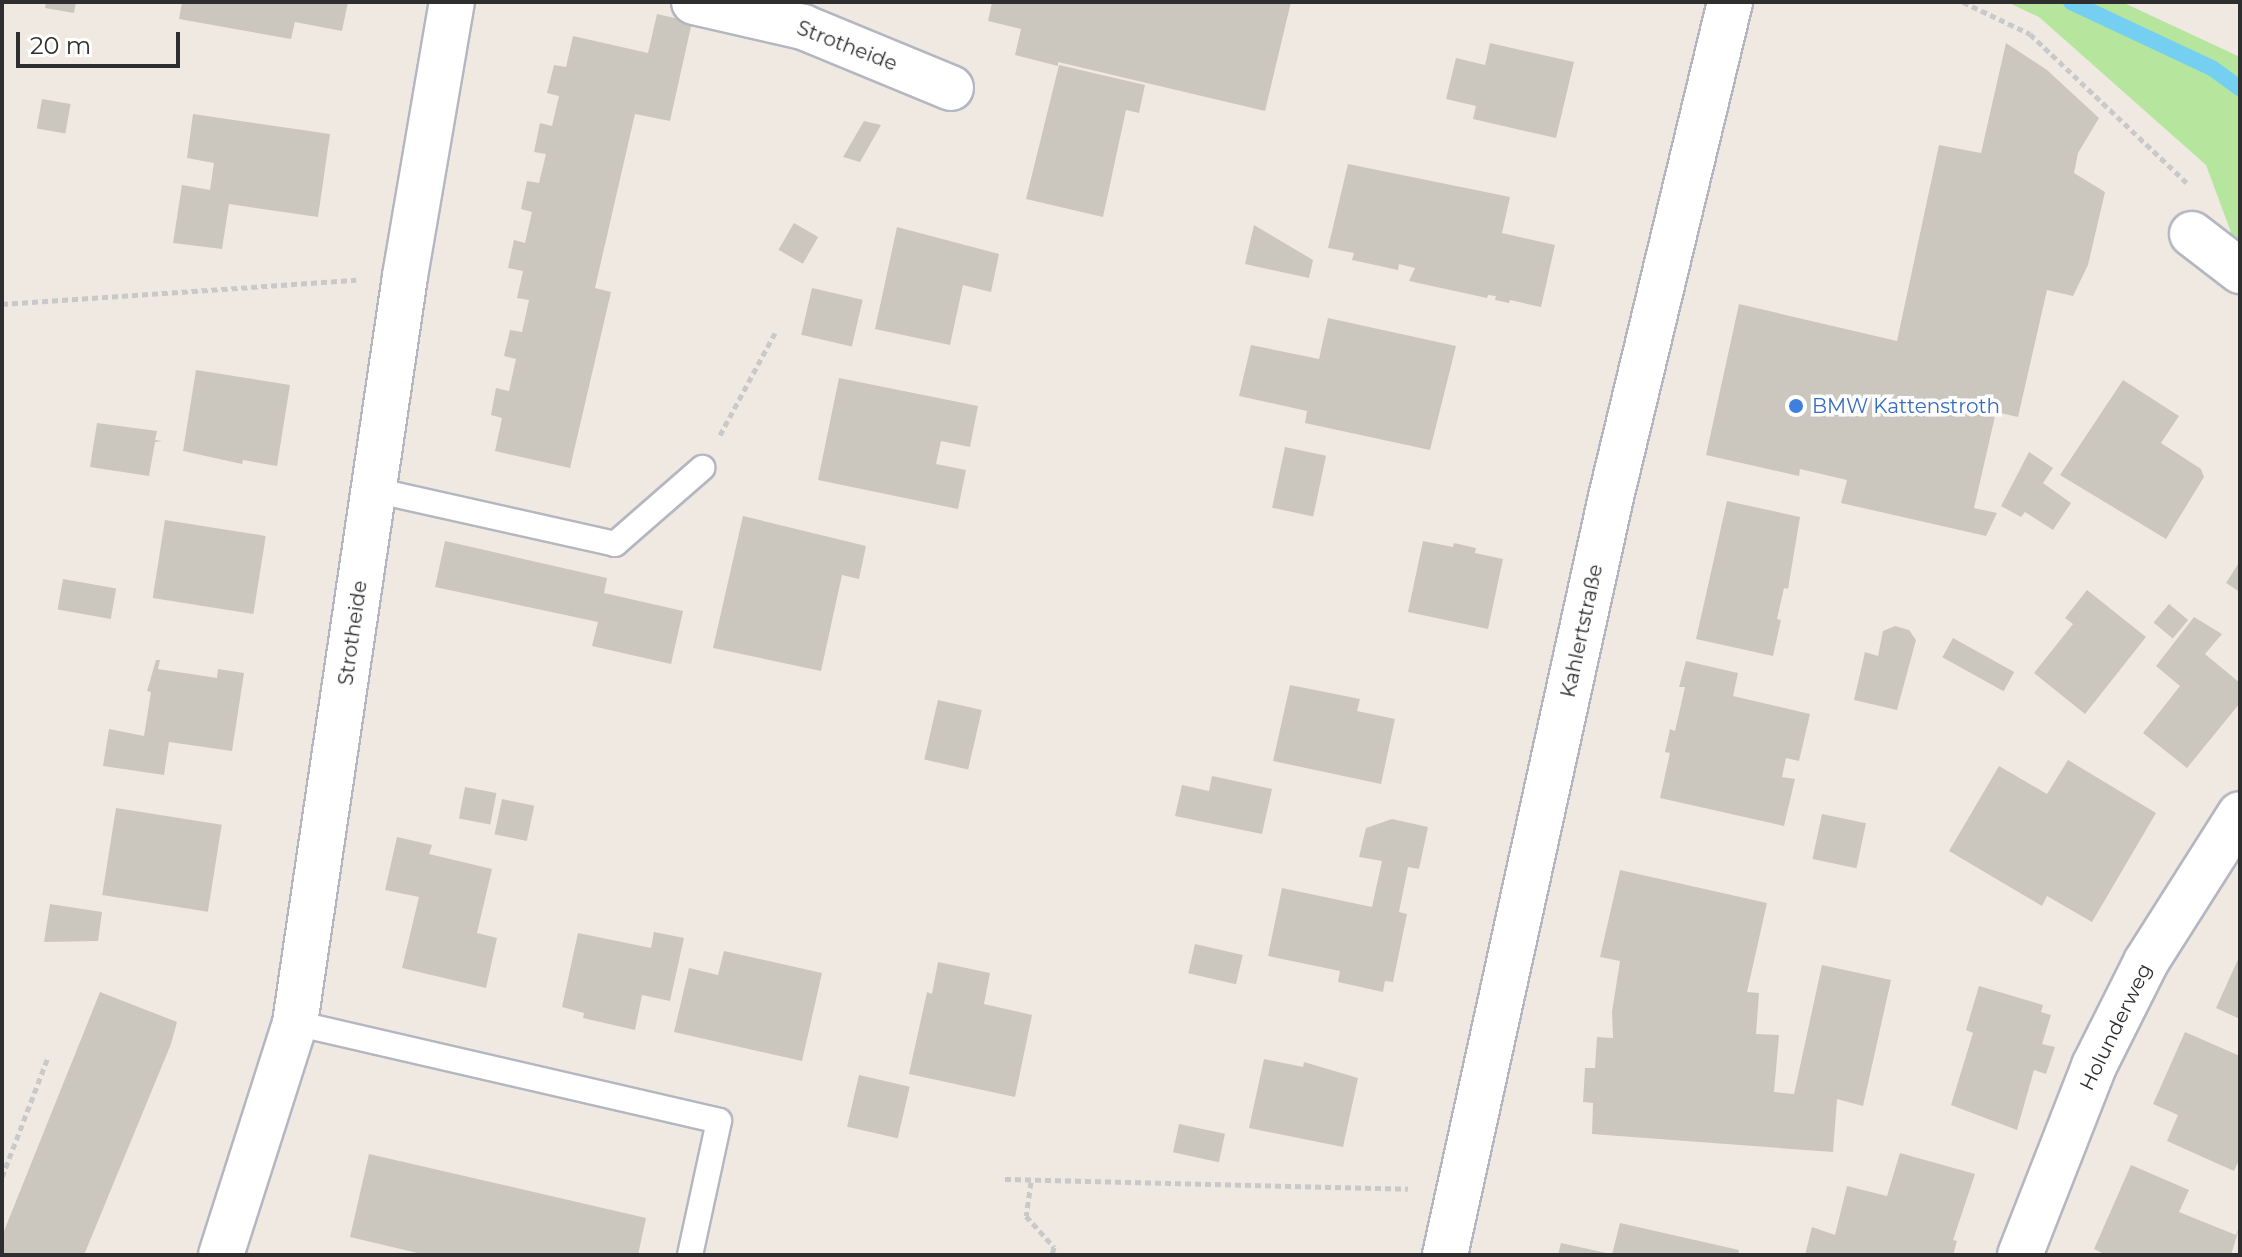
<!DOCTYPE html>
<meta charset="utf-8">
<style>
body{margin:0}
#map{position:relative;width:2242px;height:1257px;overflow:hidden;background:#efe9e1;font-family:Montserrat,sans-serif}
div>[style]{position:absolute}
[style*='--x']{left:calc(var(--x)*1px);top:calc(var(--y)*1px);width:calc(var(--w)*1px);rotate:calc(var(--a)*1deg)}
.green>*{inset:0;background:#b6e59e}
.stream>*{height:16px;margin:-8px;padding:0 8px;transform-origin:8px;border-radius:8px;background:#75cff0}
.building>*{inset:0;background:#cbc7bf;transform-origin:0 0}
.path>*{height:5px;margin-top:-2.5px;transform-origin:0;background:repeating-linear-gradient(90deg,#c9c9c9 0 6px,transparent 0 10px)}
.roads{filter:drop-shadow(2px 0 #b4b7c1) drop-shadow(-2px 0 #b4b7c1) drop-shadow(0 2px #b4b7c1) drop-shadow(0 -2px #b4b7c1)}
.service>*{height:24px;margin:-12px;padding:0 12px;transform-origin:12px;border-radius:12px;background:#fff}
.minor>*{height:44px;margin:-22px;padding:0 22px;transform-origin:22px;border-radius:22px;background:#fff}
.dots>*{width:22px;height:22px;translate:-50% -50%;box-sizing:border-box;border:4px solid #fff;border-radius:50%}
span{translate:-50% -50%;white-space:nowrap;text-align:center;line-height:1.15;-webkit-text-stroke:7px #fff;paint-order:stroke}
.street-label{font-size:20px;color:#2e2e2e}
.shop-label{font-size:20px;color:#366cbe}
.left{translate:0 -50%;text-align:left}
.frame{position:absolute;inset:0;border:4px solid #2e2e2e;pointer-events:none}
.scale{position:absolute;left:16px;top:32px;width:164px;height:36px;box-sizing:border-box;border:4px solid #2e2e2e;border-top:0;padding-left:10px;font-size:24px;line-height:28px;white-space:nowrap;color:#2e2e2e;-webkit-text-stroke:6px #fff;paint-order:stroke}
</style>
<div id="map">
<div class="green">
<i style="clip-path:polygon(2007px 2px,2122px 2px,2240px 57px,2240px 241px,2232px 235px,2206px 165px,2039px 17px)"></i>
</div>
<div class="stream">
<i style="--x:2071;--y:2;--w:156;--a:25.1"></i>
<i style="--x:2212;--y:68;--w:34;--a:36"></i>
</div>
<div class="building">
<i style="clip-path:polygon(46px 2px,76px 2px,74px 13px,45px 8px)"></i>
<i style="clip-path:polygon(182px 2px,348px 2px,342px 31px,295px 22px,291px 39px,179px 19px)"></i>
<i style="clip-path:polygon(992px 2px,1291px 2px,1265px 111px,1058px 62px,1058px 66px,1015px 55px,1021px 29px,988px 21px)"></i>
<i style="clip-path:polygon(657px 14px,692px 22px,670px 121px,635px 114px,595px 288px,611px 292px,570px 468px,495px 451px,502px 418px,491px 415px,496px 388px,509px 391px,516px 359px,504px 356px,510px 330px,522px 332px,529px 300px,517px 298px,523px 271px,508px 268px,514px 240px,525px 243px,532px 212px,521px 209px,527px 181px,539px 183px,546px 154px,534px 152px,540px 123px,552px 126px,559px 96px,547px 93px,554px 65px,566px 67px,573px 36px,648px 53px)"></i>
<i style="clip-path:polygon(1490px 43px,1574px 62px,1556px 138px,1473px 119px,1476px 106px,1446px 99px,1456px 58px,1485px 65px)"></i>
<i style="clip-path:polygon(2006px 43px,2047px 70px,2099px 118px,2078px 153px,2074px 173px,2105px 192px,2088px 265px,2073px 296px,2047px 290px,2018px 417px,1996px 412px,1974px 508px,1997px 513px,1986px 536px,1841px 503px,1847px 480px,1800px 469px,1799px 476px,1706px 455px,1739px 304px,1897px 341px,1939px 145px,1981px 153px)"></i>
<i style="clip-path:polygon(1059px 65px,1145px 85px,1139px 113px,1126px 110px,1103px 217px,1026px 199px)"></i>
<i style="left:42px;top:99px;width:29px;height:30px;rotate:10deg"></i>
<i style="clip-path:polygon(193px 114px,330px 134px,318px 217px,229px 204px,222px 249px,173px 243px,182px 185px,210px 190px,214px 163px,187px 158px)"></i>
<i style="clip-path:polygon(864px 121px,881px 125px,860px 162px,843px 157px)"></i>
<i style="clip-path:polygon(1348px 164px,1510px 197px,1502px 233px,1555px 245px,1541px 307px,1510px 300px,1509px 303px,1495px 300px,1496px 296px,1488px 295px,1487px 298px,1409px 281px,1415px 268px,1399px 264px,1398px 270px,1352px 260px,1354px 253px,1328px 248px)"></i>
<i style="left:794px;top:223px;width:28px;height:31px;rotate:30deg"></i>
<i style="clip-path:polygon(1254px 225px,1313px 260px,1309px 278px,1245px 264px)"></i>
<i style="clip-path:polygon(897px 227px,999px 254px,991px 292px,963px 285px,950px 345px,875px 329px)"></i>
<i style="left:812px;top:288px;width:52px;height:48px;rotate:13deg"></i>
<i style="clip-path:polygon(1328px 318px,1456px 346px,1430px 450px,1305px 423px,1307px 411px,1239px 396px,1251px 345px,1319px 359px)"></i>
<i style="clip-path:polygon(196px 370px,290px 385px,277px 466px,243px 460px,242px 464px,183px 451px)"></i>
<i style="clip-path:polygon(839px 378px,978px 406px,970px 447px,941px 441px,936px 464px,966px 470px,958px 509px,818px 480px)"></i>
<i style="clip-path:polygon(2123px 380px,2179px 416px,2161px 443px,2201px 469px,2204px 477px,2166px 539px,2060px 475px)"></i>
<i style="clip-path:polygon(97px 423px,157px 431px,155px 440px,162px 441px,155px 442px,149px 476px,90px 467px)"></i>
<i style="left:1285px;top:447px;width:42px;height:62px;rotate:12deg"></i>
<i style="clip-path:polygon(2029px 452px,2053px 468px,2043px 483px,2071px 503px,2053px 530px,2025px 512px,2021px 517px,2001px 506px)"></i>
<i style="clip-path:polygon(1727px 501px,1800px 517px,1788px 589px,1784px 588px,1777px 619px,1781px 620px,1773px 656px,1696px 639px)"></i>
<i style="clip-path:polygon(743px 516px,866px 546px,859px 579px,842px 575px,821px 671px,713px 648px)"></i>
<i style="left:165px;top:520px;width:102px;height:79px;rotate:9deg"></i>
<i style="clip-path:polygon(445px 541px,607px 578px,604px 593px,683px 611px,671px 664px,592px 646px,598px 622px,435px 587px)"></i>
<i style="clip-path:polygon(1423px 541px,1453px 547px,1454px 543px,1476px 548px,1475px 553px,1503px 559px,1488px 629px,1408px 612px)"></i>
<i style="clip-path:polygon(2240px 561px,2240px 592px,2226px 583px)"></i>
<i style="left:63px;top:579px;width:54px;height:31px;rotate:10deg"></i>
<i style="clip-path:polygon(2087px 590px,2146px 637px,2085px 714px,2034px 673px,2073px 624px,2065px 618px)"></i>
<i style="left:2169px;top:604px;width:25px;height:24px;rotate:40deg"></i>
<i style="clip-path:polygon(2194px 617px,2222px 634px,2205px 654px,2240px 683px,2240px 703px,2187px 768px,2143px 733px,2180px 686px,2156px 666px)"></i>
<i style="clip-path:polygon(1895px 626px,1909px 630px,1916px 640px,1897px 710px,1854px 700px,1865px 652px,1878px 656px,1883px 631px)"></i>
<i style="left:1953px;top:638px;width:70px;height:22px;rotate:29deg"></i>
<i style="clip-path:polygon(156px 660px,160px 660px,158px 669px,217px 678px,218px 669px,244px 673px,232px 751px,169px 742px,164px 775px,103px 766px,109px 729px,144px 736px,151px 692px,147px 691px)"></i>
<i style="clip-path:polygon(1686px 661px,1738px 673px,1733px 696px,1810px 714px,1799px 761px,1786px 758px,1782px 777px,1795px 779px,1784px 826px,1660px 798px,1670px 753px,1665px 752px,1670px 729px,1675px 731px,1685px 687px,1679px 687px)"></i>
<i style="clip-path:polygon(1290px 685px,1360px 699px,1357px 711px,1395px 719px,1381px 784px,1273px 761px)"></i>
<i style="left:938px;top:700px;width:45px;height:61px;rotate:13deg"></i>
<i style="clip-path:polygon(2068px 760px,2156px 813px,2092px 922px,2047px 896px,2042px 906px,1949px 851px,1999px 766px,2047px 794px)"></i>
<i style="clip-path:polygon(1212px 776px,1272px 789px,1262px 834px,1175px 816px,1182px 785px,1209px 791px)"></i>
<i style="left:465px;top:787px;width:32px;height:32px;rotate:11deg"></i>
<i style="left:502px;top:799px;width:33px;height:36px;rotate:12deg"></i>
<i style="left:116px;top:808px;width:107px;height:88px;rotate:9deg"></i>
<i style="left:1822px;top:814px;width:45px;height:46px;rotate:12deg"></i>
<i style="clip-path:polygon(1392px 819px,1428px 827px,1419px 869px,1408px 867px,1399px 912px,1407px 914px,1393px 982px,1385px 981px,1383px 992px,1338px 982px,1340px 971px,1268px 956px,1282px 888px,1372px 907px,1382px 861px,1359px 857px,1366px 828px)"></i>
<i style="clip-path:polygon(397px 837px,432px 845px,429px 854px,492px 869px,477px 933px,497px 938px,486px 988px,402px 968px,419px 897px,385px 890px)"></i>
<i style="clip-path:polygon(1620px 870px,1767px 903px,1747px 992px,1759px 993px,1756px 1034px,1779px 1035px,1774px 1092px,1794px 1094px,1822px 965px,1891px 980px,1863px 1106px,1837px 1099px,1833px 1152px,1592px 1134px,1593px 1103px,1583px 1102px,1585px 1068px,1595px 1068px,1597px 1037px,1613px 1038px,1612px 1012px,1620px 961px,1600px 957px)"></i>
<i style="clip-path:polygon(50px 904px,102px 912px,98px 941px,44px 942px)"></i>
<i style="clip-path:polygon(654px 932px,684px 938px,670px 1001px,642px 995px,635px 1030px,583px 1018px,584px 1013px,562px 1007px,578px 933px,651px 948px)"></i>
<i style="left:1195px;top:944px;width:49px;height:30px;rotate:13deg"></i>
<i style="clip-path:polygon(724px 951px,822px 973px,802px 1061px,674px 1032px,689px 968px,718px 975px)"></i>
<i style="clip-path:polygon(2240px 955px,2240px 1019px,2216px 1008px)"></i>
<i style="clip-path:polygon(938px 962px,990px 973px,984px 1004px,1032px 1015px,1015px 1097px,909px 1074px,927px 992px,932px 994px)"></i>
<i style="clip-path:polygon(1979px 986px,2043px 1005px,2041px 1012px,2051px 1015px,2042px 1044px,2055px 1047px,2046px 1074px,2034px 1070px,2017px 1130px,1951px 1105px,1973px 1033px,1966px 1030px)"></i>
<i style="clip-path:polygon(100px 992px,177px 1022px,171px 1044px,84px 1255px,2px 1255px,2px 1236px)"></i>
<i style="clip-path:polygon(2185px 1032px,2240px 1056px,2240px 1158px,2234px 1171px,2167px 1141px,2178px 1115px,2153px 1104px)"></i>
<i style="clip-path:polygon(1264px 1059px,1303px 1067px,1304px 1062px,1358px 1078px,1343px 1147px,1249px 1128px)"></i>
<i style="left:859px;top:1075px;width:52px;height:53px;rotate:13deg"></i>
<i style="left:1179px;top:1124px;width:47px;height:29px;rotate:12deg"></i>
<i style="clip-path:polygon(1900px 1153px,1975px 1174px,1953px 1240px,1957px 1241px,1953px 1255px,1805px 1255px,1812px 1227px,1835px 1235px,1847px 1186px,1887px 1196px)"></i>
<i style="clip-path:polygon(369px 1154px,646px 1218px,638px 1255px,426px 1255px,350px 1237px)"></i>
<i style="clip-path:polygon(2131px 1165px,2189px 1190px,2179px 1212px,2236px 1235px,2240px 1225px,2231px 1255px,2106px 1255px,2094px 1249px)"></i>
<i style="clip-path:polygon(1620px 1223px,1739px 1250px,1738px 1255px,1612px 1255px)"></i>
<i style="clip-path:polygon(1561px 1243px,1611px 1254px,1611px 1255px,1558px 1255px)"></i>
</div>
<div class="path">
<i style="--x:1963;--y:2;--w:74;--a:25.5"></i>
<i style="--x:2030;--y:34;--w:216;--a:43.5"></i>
<i style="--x:2;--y:304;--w:355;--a:-3.9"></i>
<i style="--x:720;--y:435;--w:118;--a:-61.7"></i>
<i style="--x:2;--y:1177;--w:129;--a:-69"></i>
<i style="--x:1005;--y:1179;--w:403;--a:1.4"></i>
<i style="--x:1031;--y:1182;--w:34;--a:98"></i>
<i style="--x:1026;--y:1216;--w:42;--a:47.9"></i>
<i style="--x:1054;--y:1247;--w:8;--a:104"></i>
</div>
<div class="roads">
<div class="service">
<i style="--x:374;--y:490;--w:247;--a:12.6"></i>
<i style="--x:615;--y:544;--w:116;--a:-41.1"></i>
<i style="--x:295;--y:1023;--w:435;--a:13"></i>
<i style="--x:719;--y:1121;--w:137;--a:102.2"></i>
</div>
<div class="minor">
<i style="--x:694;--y:2;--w:112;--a:12.9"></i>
<i style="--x:803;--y:27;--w:160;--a:22.4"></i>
<i style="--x:2192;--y:234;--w:61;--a:37.6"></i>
<i style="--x:221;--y:1255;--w:244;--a:-72.3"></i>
<i style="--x:295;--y:1023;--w:755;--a:-81.62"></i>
<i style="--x:405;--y:276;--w:278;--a:-80.3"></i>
<i style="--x:1445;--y:1255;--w:776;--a:-77.65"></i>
<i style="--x:1611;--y:497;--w:509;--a:-76.48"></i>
<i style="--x:2020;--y:1255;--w:203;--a:-68.6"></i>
<i style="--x:2094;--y:1066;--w:116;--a:-63.4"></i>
<i style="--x:2146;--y:962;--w:175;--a:-57.6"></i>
</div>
</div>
<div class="dots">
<i style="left:1796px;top:406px;background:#3f7fe0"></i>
</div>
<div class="street-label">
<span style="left:847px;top:46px;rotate:21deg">Strotheide</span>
<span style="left:1582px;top:631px;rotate:-78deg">Kahlertstraße</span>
<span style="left:353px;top:633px;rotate:-82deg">Strotheide</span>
<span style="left:2116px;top:1027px;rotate:-64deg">Holunderweg</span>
</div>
<div class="shop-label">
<span class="left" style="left:1812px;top:406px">BMW Kattenstroth</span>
</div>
<div class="frame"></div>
<div class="scale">20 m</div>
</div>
